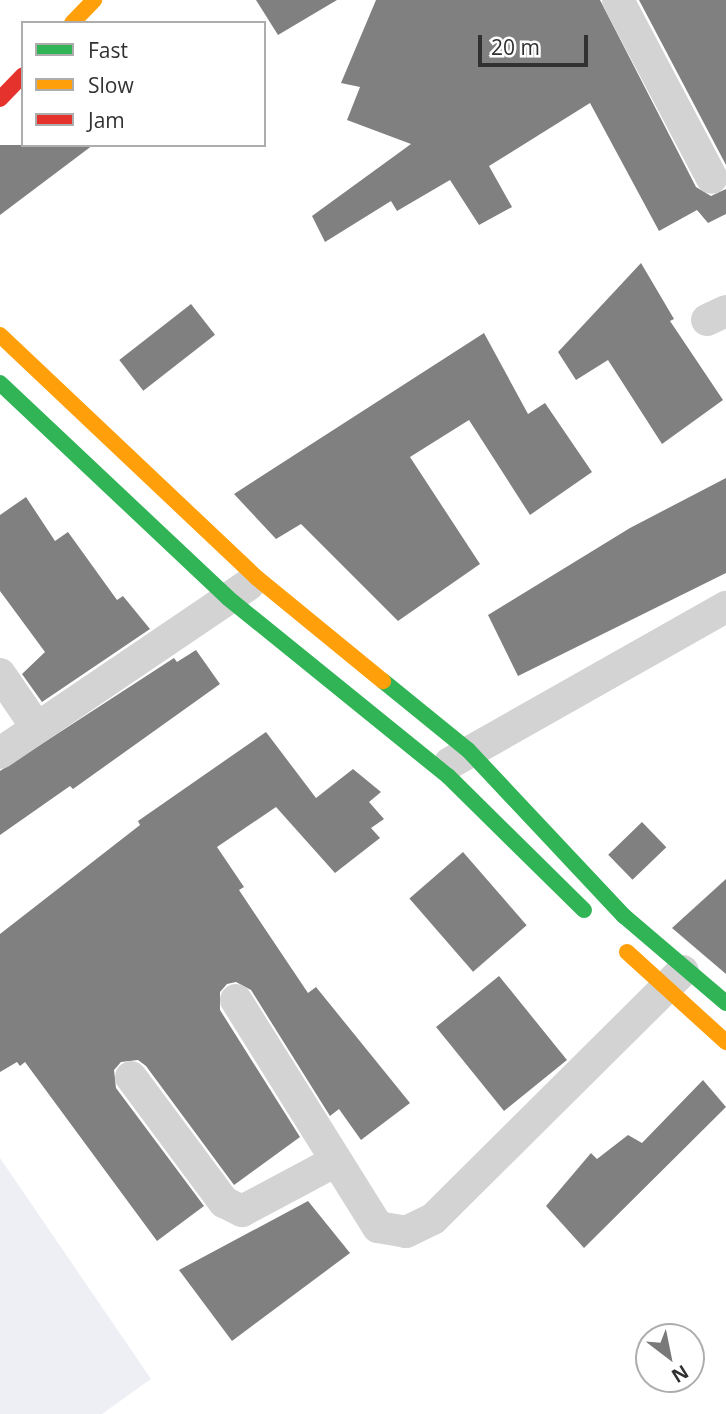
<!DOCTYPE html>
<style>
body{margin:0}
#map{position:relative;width:726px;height:1414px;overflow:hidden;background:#fff;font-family:"Open Sans",sans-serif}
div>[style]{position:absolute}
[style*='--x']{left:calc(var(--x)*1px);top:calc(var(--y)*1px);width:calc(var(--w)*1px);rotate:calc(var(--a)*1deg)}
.green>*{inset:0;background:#eeeff5}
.building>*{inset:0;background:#808080;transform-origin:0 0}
.street>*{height:32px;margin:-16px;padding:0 16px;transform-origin:16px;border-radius:16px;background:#d3d3d3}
.fast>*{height:16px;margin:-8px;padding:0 8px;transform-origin:8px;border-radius:8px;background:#30b455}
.slow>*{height:16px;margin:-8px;padding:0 8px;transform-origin:8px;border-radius:8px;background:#ff9f0a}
.jam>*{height:16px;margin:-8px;padding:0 8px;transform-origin:8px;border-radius:8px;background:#e5322d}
span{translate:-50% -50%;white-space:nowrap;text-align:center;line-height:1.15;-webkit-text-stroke:7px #fff;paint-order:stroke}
.legend{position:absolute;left:21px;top:21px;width:245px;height:126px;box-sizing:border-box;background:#fff;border:2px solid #adadad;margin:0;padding:9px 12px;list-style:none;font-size:21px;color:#313131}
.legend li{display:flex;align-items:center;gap:14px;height:35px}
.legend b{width:35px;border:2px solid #adadad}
.north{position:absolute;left:635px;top:1323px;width:70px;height:70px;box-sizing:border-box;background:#fff;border:2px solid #adadad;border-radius:50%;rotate:148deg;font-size:19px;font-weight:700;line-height:28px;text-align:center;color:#313131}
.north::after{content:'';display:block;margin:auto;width:24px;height:32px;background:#797979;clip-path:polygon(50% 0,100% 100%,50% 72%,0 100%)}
.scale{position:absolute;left:478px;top:35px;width:110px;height:32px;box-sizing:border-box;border:4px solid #313131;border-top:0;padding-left:9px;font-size:21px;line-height:24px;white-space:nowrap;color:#313131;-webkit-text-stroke:5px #fff;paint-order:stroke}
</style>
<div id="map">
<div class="green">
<i style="clip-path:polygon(0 1158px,151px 1379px,102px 1414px,0 1414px)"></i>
</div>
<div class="building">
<i style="clip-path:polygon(256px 0,337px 0,278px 35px)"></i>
<i style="clip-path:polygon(376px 0,600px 0,696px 187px,711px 196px,726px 189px,726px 214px,708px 223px,697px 210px,659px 231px,590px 103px,489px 166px,512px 207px,479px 225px,450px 180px,397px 211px,391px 201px,325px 242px,312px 216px,411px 144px,347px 120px,360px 87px,341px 83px)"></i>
<i style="clip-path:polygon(639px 0,726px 0,726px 165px)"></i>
<i style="clip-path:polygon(0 145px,93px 145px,0 215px)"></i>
<i style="clip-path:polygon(641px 263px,674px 319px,670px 321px,723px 400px,662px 444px,608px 360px,576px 380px,558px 352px)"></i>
<i style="left:191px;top:304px;width:39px;height:91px;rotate:52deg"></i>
<i style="clip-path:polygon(484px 333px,528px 414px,545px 403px,592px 472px,530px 515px,469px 420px,410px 457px,480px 564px,398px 621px,301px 524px,276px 539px,234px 494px)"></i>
<i style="clip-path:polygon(726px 478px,726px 573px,518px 676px,488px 615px,630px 528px)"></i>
<i style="clip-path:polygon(26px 497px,55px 541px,68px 532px,117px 600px,123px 596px,150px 629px,42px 702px,22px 674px,45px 652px,0 591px,0 515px)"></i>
<i style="clip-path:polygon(196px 650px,220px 684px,73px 789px,70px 786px,0 835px,0 771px,174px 658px,177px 662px)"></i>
<i style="clip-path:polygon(266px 732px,316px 798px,353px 769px,381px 792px,369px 802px,384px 819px,371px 828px,380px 838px,335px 873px,276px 807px,217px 847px,244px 887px,239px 890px,308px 993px,316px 987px,410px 1103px,361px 1140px,339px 1109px,330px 1116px,251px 990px,236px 982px,227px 984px,220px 992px,220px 1010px,300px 1137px,234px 1185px,146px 1066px,138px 1060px,121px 1062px,114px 1070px,116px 1088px,204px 1206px,157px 1241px,25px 1062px,20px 1066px,17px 1062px,0 1072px,0 934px,140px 825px,138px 821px)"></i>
<i style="left:642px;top:822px;width:35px;height:47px;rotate:46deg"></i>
<i style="left:463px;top:852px;width:97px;height:71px;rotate:49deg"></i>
<i style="clip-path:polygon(726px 879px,726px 974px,672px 928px)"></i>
<i style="left:499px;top:976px;width:108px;height:81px;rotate:51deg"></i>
<i style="clip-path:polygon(703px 1080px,726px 1107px,584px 1248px,546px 1206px,591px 1153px,597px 1159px,628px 1135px,642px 1143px)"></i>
<i style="clip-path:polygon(308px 1201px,350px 1253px,232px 1341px,179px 1270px)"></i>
</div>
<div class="street">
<i style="--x:618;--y:0;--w:201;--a:62.2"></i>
<i style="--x:707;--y:320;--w:21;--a:-25"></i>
<i style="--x:0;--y:674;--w:65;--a:55.6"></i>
<i style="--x:0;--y:753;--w:300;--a:-34.1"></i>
<i style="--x:450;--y:763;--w:317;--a:-29.5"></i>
<i style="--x:236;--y:1000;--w:268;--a:58"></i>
<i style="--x:378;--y:1227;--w:28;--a:10"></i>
<i style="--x:406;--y:1232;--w:30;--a:-26"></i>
<i style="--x:433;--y:1219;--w:352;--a:-44.8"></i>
<i style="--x:131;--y:1077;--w:156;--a:53.4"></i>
<i style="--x:224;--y:1202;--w:20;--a:27"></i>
<i style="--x:242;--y:1211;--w:106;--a:-28"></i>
</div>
<div class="fast">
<i style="--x:0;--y:383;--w:313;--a:43.3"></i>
<i style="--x:228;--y:598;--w:283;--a:39"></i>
<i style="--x:448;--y:776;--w:191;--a:44.6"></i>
<i style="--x:383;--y:681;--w:109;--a:39.1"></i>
<i style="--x:468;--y:750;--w:228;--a:46.8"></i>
<i style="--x:624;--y:916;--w:134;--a:40.5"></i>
</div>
<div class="slow">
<i style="--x:72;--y:23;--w:32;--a:-46"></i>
<i style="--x:0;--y:335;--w:354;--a:43.4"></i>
<i style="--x:257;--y:578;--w:163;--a:39.3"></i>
<i style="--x:627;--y:952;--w:134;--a:42.3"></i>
</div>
<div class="jam">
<i style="--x:0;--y:99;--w:33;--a:-46"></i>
</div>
<ul class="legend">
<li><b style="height:9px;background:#30b455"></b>Fast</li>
<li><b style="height:9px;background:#ff9f0a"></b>Slow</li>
<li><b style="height:9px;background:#e5322d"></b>Jam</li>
</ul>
<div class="north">N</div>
<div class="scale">20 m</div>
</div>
